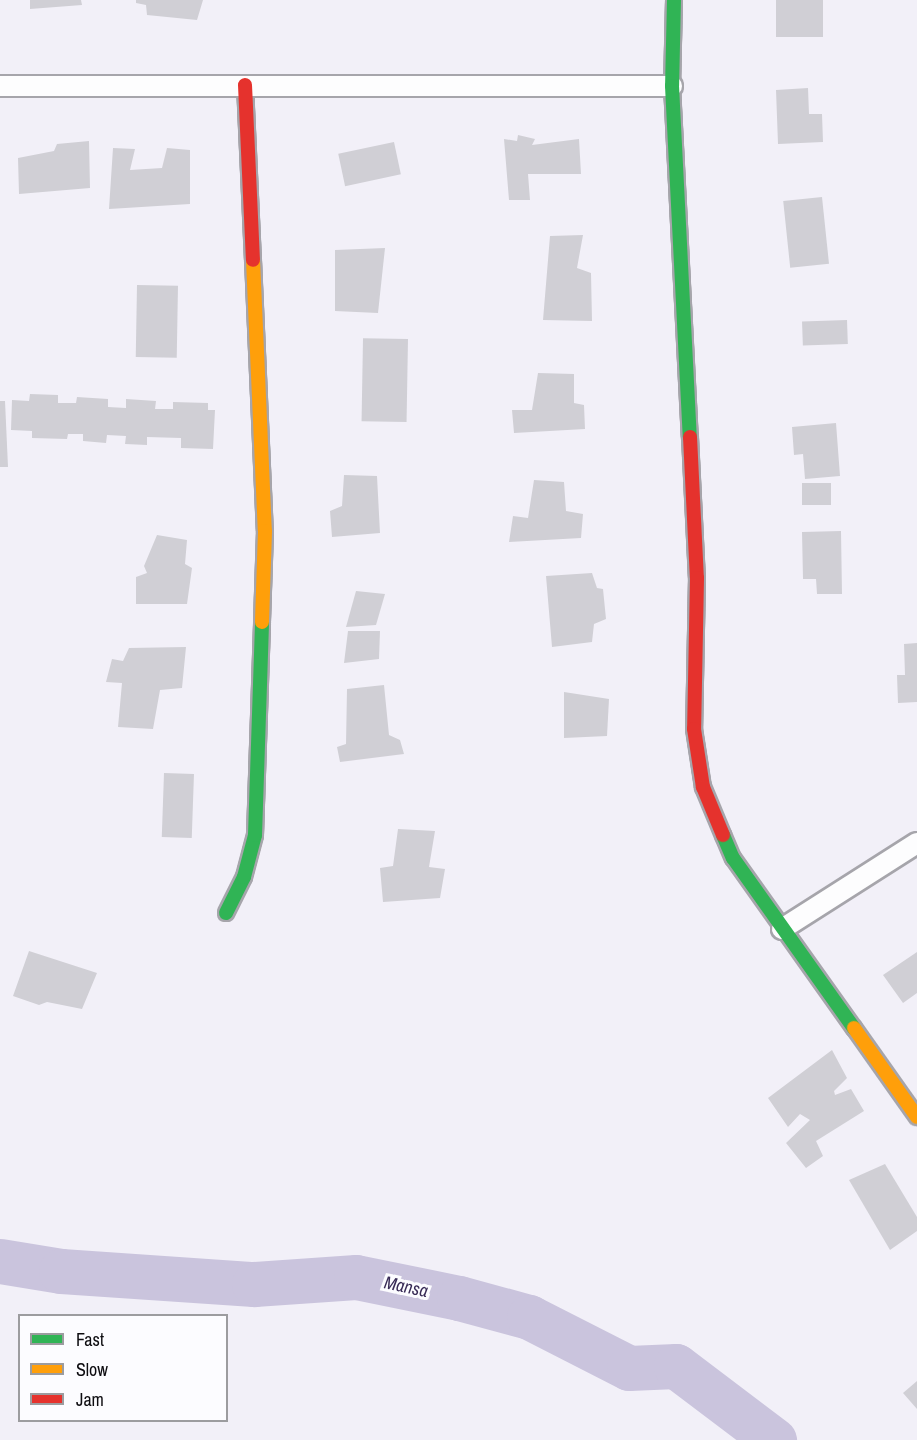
<!DOCTYPE html>
<style>
body{margin:0}
#map{position:relative;width:917px;height:1440px;overflow:hidden;background:#f2f0f8;font-family:"Archivo Narrow",sans-serif}
div>[style]{position:absolute}
[style*='--x']{left:calc(var(--x)*1px);top:calc(var(--y)*1px);width:calc(var(--w)*1px);rotate:calc(var(--a)*1deg)}
.river>*{height:45px;margin:-22.5px;padding:0 22.5px;transform-origin:22.5px;border-radius:22.5px;background:#cac4dd}
.building>*{inset:0;background:#d0cfd5;transform-origin:0 0}
.roads{filter:drop-shadow(2px 0 #a6a5ab) drop-shadow(-2px 0 #a6a5ab) drop-shadow(0 2px #a6a5ab) drop-shadow(0 -2px #a6a5ab)}
.street>*{height:20px;margin:-10px;padding:0 10px;transform-origin:10px;border-radius:10px;background:#fdfdfe}
.fast>*{height:14px;margin:-7px;padding:0 7px;transform-origin:7px;border-radius:7px;background:#30b455}
.slow>*{height:14px;margin:-7px;padding:0 7px;transform-origin:7px;border-radius:7px;background:#ff9f0a}
.jam>*{height:14px;margin:-7px;padding:0 7px;transform-origin:7px;border-radius:7px;background:#e5322d}
span{translate:-50% -50%;white-space:nowrap;text-align:center;line-height:1.15;-webkit-text-stroke:6px #fcfcff;paint-order:stroke}
.water-label{font-size:18px;color:#382b56;font-style:italic}
.legend{position:absolute;left:18px;top:1314px;width:210px;height:108px;box-sizing:border-box;background:#fcfcff;border:2px solid #9c9c9f;margin:0;padding:8px 10px;list-style:none;font-size:18px;color:#0d0c10}
.legend li{display:flex;align-items:center;gap:12px;height:30px}
.legend b{width:30px;border:2px solid #9c9c9f}
</style>
<div id="map">
<div class="river">
<i style="--x:0;--y:1261;--w:62;--a:9.3"></i>
<i style="--x:61;--y:1271;--w:193;--a:3.9"></i>
<i style="--x:254;--y:1284;--w:102;--a:-3.9"></i>
<i style="--x:356;--y:1277;--w:105;--a:11.5"></i>
<i style="--x:459;--y:1298;--w:73;--a:15.2"></i>
<i style="--x:529;--y:1317;--w:112;--a:27"></i>
<i style="--x:629;--y:1368;--w:47;--a:-2.4"></i>
<i style="--x:676;--y:1366;--w:123;--a:37.1"></i>
</div>
<div class="building">
<i style="clip-path:polygon(30px 0,81px 0,82px 5px,30px 9px)"></i>
<i style="clip-path:polygon(136px 0,203px 0,197px 20px,147px 15px,146px 5px,136px 3px)"></i>
<i style="left:776px;top:0;width:47px;height:37px"></i>
<i style="clip-path:polygon(808px 88px,809px 114px,822px 114px,823px 142px,778px 144px,776px 90px)"></i>
<i style="clip-path:polygon(518px 135px,535px 139px,532px 145px,579px 139px,581px 174px,528px 174px,530px 200px,509px 200px,504px 139px,517px 141px)"></i>
<i style="clip-path:polygon(89px 141px,90px 188px,19px 194px,18px 158px,54px 151px,57px 144px)"></i>
<i style="left:394px;top:142px;width:33px;height:57px;rotate:78deg"></i>
<i style="clip-path:polygon(113px 148px,135px 149px,130px 170px,162px 168px,167px 148px,190px 150px,190px 204px,109px 209px)"></i>
<i style="left:822px;top:197px;width:67px;height:39px;rotate:84deg"></i>
<i style="clip-path:polygon(583px 235px,577px 268px,591px 273px,592px 321px,543px 320px,550px 236px)"></i>
<i style="clip-path:polygon(385px 248px,378px 313px,335px 311px,335px 250px)"></i>
<i style="left:137px;top:285px;width:41px;height:72px;rotate:1deg"></i>
<i style="left:847px;top:320px;width:24px;height:45px;rotate:88deg"></i>
<i style="left:408px;top:339px;width:83px;height:45px;rotate:91deg"></i>
<i style="clip-path:polygon(538px 373px,574px 374px,574px 403px,584px 405px,585px 429px,514px 433px,512px 410px,532px 410px)"></i>
<i style="clip-path:polygon(30px 394px,58px 395px,58px 403px,76px 403px,77px 397px,108px 399px,108px 407px,126px 408px,126px 399px,156px 401px,155px 409px,173px 409px,173px 402px,208px 403px,208px 410px,215px 410px,213px 449px,181px 448px,181px 438px,147px 437px,147px 445px,125px 444px,126px 436px,107px 435px,106px 443px,83px 441px,83px 434px,68px 434px,67px 439px,32px 438px,32px 431px,11px 430px,12px 400px,29px 401px)"></i>
<i style="clip-path:polygon(0 401px,5px 401px,8px 467px,0 467px)"></i>
<i style="clip-path:polygon(836px 423px,840px 476px,805px 479px,803px 454px,794px 455px,792px 427px)"></i>
<i style="clip-path:polygon(344px 475px,377px 476px,380px 533px,332px 537px,330px 511px,342px 506px)"></i>
<i style="clip-path:polygon(534px 480px,564px 482px,566px 511px,583px 514px,581px 538px,509px 542px,513px 516px,528px 518px)"></i>
<i style="left:802px;top:483px;width:29px;height:22px"></i>
<i style="clip-path:polygon(841px 531px,842px 594px,817px 594px,816px 579px,803px 579px,802px 532px)"></i>
<i style="clip-path:polygon(157px 535px,187px 540px,185px 564px,192px 568px,187px 604px,136px 604px,136px 577px,147px 573px,144px 566px)"></i>
<i style="clip-path:polygon(592px 573px,597px 588px,603px 589px,606px 619px,594px 624px,592px 642px,552px 647px,546px 576px)"></i>
<i style="clip-path:polygon(356px 591px,385px 594px,376px 625px,346px 627px)"></i>
<i style="clip-path:polygon(348px 631px,380px 631px,379px 659px,344px 663px)"></i>
<i style="clip-path:polygon(917px 643px,917px 702px,898px 703px,897px 675px,905px 675px,904px 644px)"></i>
<i style="clip-path:polygon(186px 647px,182px 688px,160px 690px,153px 729px,118px 727px,122px 683px,106px 682px,112px 659px,123px 661px,129px 648px)"></i>
<i style="clip-path:polygon(384px 685px,389px 735px,400px 740px,404px 754px,340px 762px,337px 747px,346px 744px,347px 689px)"></i>
<i style="clip-path:polygon(564px 692px,609px 699px,607px 736px,564px 738px)"></i>
<i style="left:164px;top:773px;width:30px;height:64px;rotate:2deg"></i>
<i style="clip-path:polygon(398px 829px,435px 831px,429px 867px,445px 869px,440px 898px,383px 902px,380px 868px,393px 866px)"></i>
<i style="clip-path:polygon(29px 951px,97px 973px,82px 1009px,47px 1002px,39px 1005px,13px 996px)"></i>
<i style="clip-path:polygon(917px 952px,917px 993px,903px 1003px,883px 975px)"></i>
<i style="clip-path:polygon(832px 1050px,847px 1078px,834px 1091px,835px 1095px,851px 1089px,864px 1111px,816px 1141px,823px 1156px,806px 1168px,786px 1143px,810px 1120px,800px 1114px,788px 1127px,768px 1098px)"></i>
<i style="clip-path:polygon(885px 1164px,917px 1217px,917px 1231px,890px 1250px,849px 1180px)"></i>
<i style="clip-path:polygon(917px 1381px,917px 1409px,903px 1393px)"></i>
</div>
<div class="roads">
<div class="street">
<i style="--x:0;--y:86;--w:672;--a:0"></i>
<i style="--x:782;--y:929;--w:160;--a:-32.5"></i>
</div>
<div class="fast">
<i style="--x:674;--y:0;--w:86;--a:91.3"></i>
<i style="--x:672;--y:86;--w:351;--a:87.1"></i>
<i style="--x:723;--y:835;--w:25;--a:67"></i>
<i style="--x:733;--y:858;--w:209;--a:54.6"></i>
<i style="--x:226;--y:913;--w:40;--a:-63.4"></i>
<i style="--x:244;--y:877;--w:43;--a:-75.3"></i>
<i style="--x:255;--y:835;--w:213;--a:-88.1"></i>
</div>
<div class="slow">
<i style="--x:253;--y:260;--w:271;--a:87.5"></i>
<i style="--x:265;--y:531;--w:91;--a:91.9"></i>
<i style="--x:854;--y:1028;--w:109;--a:54.7"></i>
</div>
<div class="jam">
<i style="--x:245;--y:85;--w:175;--a:87.4"></i>
<i style="--x:690;--y:437;--w:141;--a:87.2"></i>
<i style="--x:697;--y:578;--w:151;--a:91.1"></i>
<i style="--x:694;--y:729;--w:59;--a:81.2"></i>
<i style="--x:703;--y:787;--w:52;--a:67.4"></i>
</div>
</div>
<div class="water-label">
<span style="left:406px;top:1287px;rotate:12deg">Mansa</span>
</div>
<ul class="legend">
<li><b style="height:8px;background:#30b455"></b>Fast</li>
<li><b style="height:8px;background:#ff9f0a"></b>Slow</li>
<li><b style="height:8px;background:#e5322d"></b>Jam</li>
</ul>
</div>
